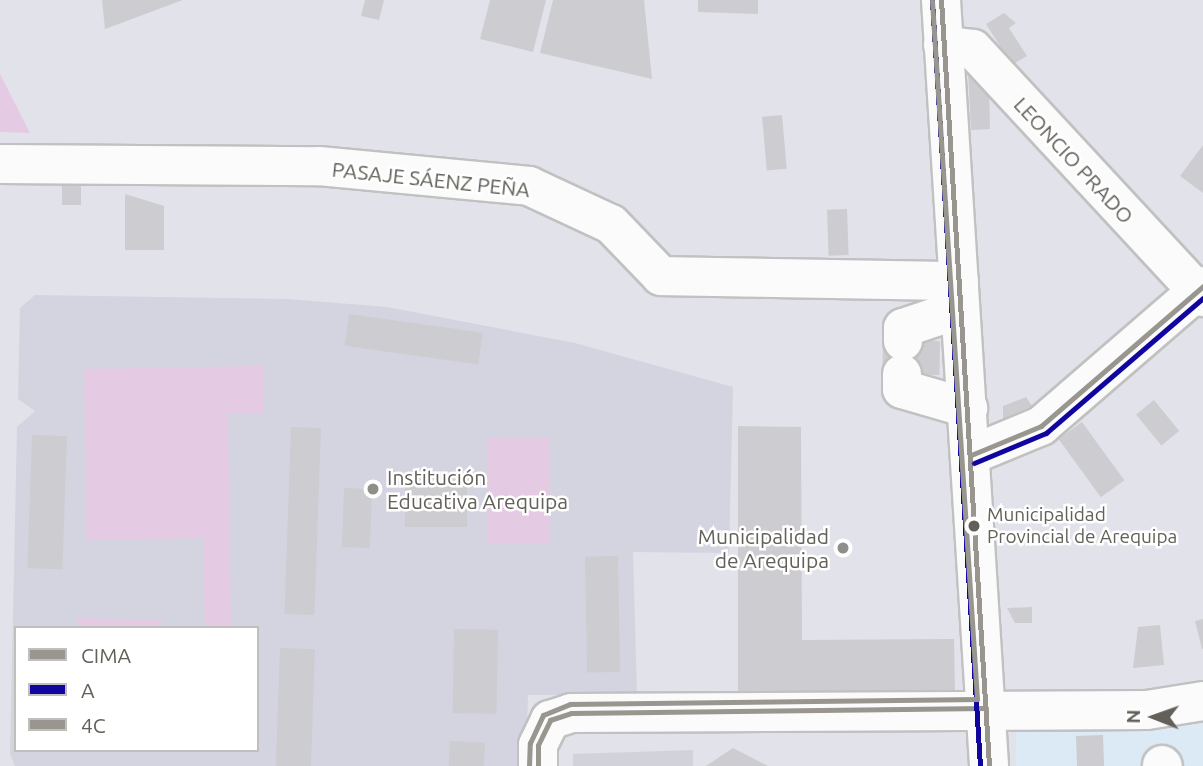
<!DOCTYPE html>
<meta charset="utf-8">
<style>
body{margin:0}
#map{position:relative;width:1203px;height:766px;overflow:hidden;background:#e2e2ea;font-family:Ubuntu,sans-serif}
div>[style]{position:absolute}
[style*='--x']{left:calc(var(--x)*1px);top:calc(var(--y)*1px);width:calc(var(--w)*1px);rotate:calc(var(--a)*1deg)}
.industrial>*{inset:0;background:#d2d2da}
.education>*{inset:0;background:#d4d4e0}
.medical>*{inset:0;background:#dceaf5;transform-origin:0 0}
.green>*{inset:0;background:#e5cae3;transform-origin:0 0}
.building>*{inset:0;background:#ccccd1;transform-origin:0 0}
.roads{filter:drop-shadow(2px 0 #c1c1c1) drop-shadow(-2px 0 #c1c1c1) drop-shadow(0 2px #c1c1c1) drop-shadow(0 -2px #c1c1c1)}
.minor>*{height:38px;margin:-19px;padding:0 19px;transform-origin:19px;border-radius:19px;background:#fbfbfc}
.bus-1>*{height:5px;margin:-2.5px;padding:0 2.5px;transform-origin:2.5px;border-radius:2.5px;background:#98968e}
.bus-2>*{height:5px;margin:-2.5px;padding:0 2.5px;transform-origin:2.5px;border-radius:2.5px;background:#10069f}
.bus-3>*{height:5px;margin:-2.5px;padding:0 2.5px;transform-origin:2.5px;border-radius:2.5px;background:#98968e}
.dots>*{width:19px;height:19px;translate:-50% -50%;box-sizing:border-box;border:4px solid #fff;border-radius:50%}
span{translate:-50% -50%;white-space:nowrap;text-align:center;line-height:1.15;-webkit-text-stroke:5px #fff;paint-order:stroke}
.bus-label{font-size:19px;color:#626058}
.left{translate:0 -50%;text-align:left}
.street-label{font-size:21px;color:#626058}
.poi-label{font-size:21px;color:#626058}
.right{translate:-100% -50%;text-align:right}
.legend{position:absolute;left:14px;top:626px;width:245px;height:126px;box-sizing:border-box;background:#fff;border:2px solid #c0bfbc;margin:0;padding:9px 12px;list-style:none;font-size:21px;color:#626058}
.legend li{display:flex;align-items:center;gap:14px;height:35px}
.legend b{width:35px;border:2px solid #c0bfbc}
.north{position:absolute;left:1119px;top:682px;width:70px;height:70px;-webkit-text-stroke:5px #fff;paint-order:stroke;rotate:271deg;font-size:19px;font-weight:700;line-height:28px;text-align:center;color:#626058}
.north::after{content:'';display:block;margin:auto;width:24px;height:32px;background:#626058;clip-path:polygon(50% 0,100% 100%,50% 72%,0 100%)}
</style>
<div id="map">
<div class="industrial">
<i style="clip-path:polygon(693px 750px,693px 766px,573px 766px,573px 754px)"></i>
</div>
<div class="education">
<i style="clip-path:polygon(evenodd,35px 295px,288px 299px,387px 307px,575px 343px,733px 387px,729px 553px,633px 552px,637px 695px,528px 695px,526px 766px,15px 766px,10px 754px,17px 427px,35px 411px,18px 399px,20px 308px,35px 295px,16px 628px,257px 628px,257px 750px,16px 750px,16px 628px)"></i>
</div>
<div class="medical">
<i style="left:1203px;top:715px;width:51px;height:187px;rotate:90deg"></i>
</div>
<div class="green">
<i style="clip-path:polygon(0 74px,30px 133px,0 132px)"></i>
<i style="clip-path:polygon(263px 366px,264px 413px,228px 413px,231px 628px,205px 628px,203px 538px,86px 540px,84px 369px)"></i>
<i style="left:488px;top:437px;width:62px;height:107px"></i>
<i style="clip-path:polygon(77px 618px,161px 620px,161px 628px,77px 628px)"></i>
</div>
<div class="building">
<i style="clip-path:polygon(102px 0,183px 0,105px 29px)"></i>
<i style="clip-path:polygon(365px 0,384px 0,379px 20px,361px 16px)"></i>
<i style="clip-path:polygon(490px 0,546px 0,533px 52px,480px 39px)"></i>
<i style="clip-path:polygon(553px 0,644px 0,652px 79px,540px 53px)"></i>
<i style="clip-path:polygon(698px 0,758px 0,758px 14px,698px 12px)"></i>
<i style="clip-path:polygon(1004px 13px,1016px 23px,1009px 28px,1027px 56px,1012px 65px,986px 24px)"></i>
<i style="clip-path:polygon(968px 71px,989px 82px,990px 129px,971px 130px)"></i>
<i style="left:782px;top:115px;width:54px;height:20px;rotate:85deg"></i>
<i style="clip-path:polygon(1203px 145px,1203px 193px,1180px 176px)"></i>
<i style="left:81px;top:185px;width:20px;height:19px;rotate:90deg"></i>
<i style="clip-path:polygon(125px 194px,164px 206px,164px 250px,125px 250px)"></i>
<i style="left:847px;top:209px;width:46px;height:20px;rotate:88deg"></i>
<i style="left:349px;top:314px;width:135px;height:32px;rotate:8deg"></i>
<i style="left:883px;top:340px;width:57px;height:34px;rotate:1deg"></i>
<i style="clip-path:polygon(1026px 397px,1032px 406px,1003px 419px,1003px 406px)"></i>
<i style="left:1154px;top:400px;width:40px;height:23px;rotate:51deg"></i>
<i style="left:1082px;top:422px;width:72px;height:29px;rotate:54deg"></i>
<i style="clip-path:polygon(738px 426px,801px 427px,802px 640px,954px 639px,955px 692px,738px 693px)"></i>
<i style="left:291px;top:427px;width:30px;height:187px;rotate:2deg"></i>
<i style="left:32px;top:435px;width:35px;height:133px;rotate:2deg"></i>
<i style="left:405px;top:486px;width:62px;height:41px"></i>
<i style="left:344px;top:488px;width:28px;height:59px;rotate:2deg"></i>
<i style="left:618px;top:556px;width:116px;height:33px;rotate:89deg"></i>
<i style="clip-path:polygon(1032px 607px,1032px 623px,1015px 623px,1007px 608px)"></i>
<i style="clip-path:polygon(1203px 619px,1203px 649px,1202px 649px,1195px 621px)"></i>
<i style="clip-path:polygon(1160px 625px,1164px 665px,1133px 668px,1138px 627px)"></i>
<i style="left:454px;top:629px;width:44px;height:84px;rotate:1deg"></i>
<i style="left:280px;top:648px;width:35px;height:118px;rotate:2deg"></i>
<i style="left:1103px;top:735px;width:31px;height:27px;rotate:88deg"></i>
<i style="left:450px;top:741px;width:35px;height:25px;rotate:3deg"></i>
<i style="clip-path:polygon(733px 748px,768px 766px,706px 766px)"></i>
</div>
<div class="roads">
<div class="minor">
<i style="--x:941;--y:0;--w:768;--a:86.41"></i>
<i style="--x:943;--y:45;--w:30;--a:8"></i>
<i style="--x:973;--y:49;--w:338;--a:47.2"></i>
<i style="--x:0;--y:164;--w:319;--a:0.4"></i>
<i style="--x:319;--y:166;--w:211;--a:5.4"></i>
<i style="--x:529;--y:186;--w:90;--a:24.9"></i>
<i style="--x:611;--y:224;--w:72;--a:46.1"></i>
<i style="--x:661;--y:276;--w:298;--a:1"></i>
<i style="--x:903;--y:341;--w:13;--a:-90"></i>
<i style="--x:903;--y:328;--w:60;--a:-18.4"></i>
<i style="--x:902;--y:374;--w:15;--a:90"></i>
<i style="--x:902;--y:389;--w:69;--a:16.1"></i>
<i style="--x:971;--y:455;--w:76;--a:-22.5"></i>
<i style="--x:1041;--y:426;--w:214;--a:-40.8"></i>
<i style="--x:1162;--y:765;--w:1;--a:45"></i>
<i style="--x:538;--y:766;--w:21;--a:-90"></i>
<i style="--x:538;--y:745;--w:28;--a:-64"></i>
<i style="--x:550;--y:720;--w:22;--a:-18"></i>
<i style="--x:571;--y:713;--w:576;--a:-0.3"></i>
<i style="--x:1147;--y:710;--w:57;--a:-9.1"></i>
</div>
</div>
<div class="bus-1">
<i style="--x:941;--y:0;--w:768;--a:86.41"></i>
<i style="--x:971;--y:455;--w:76;--a:-22.5"></i>
<i style="--x:1041;--y:426;--w:214;--a:-40.8"></i>
<i style="--x:538;--y:766;--w:21;--a:-90"></i>
<i style="--x:538;--y:745;--w:28;--a:-64"></i>
<i style="--x:550;--y:720;--w:22;--a:-18"></i>
<i style="--x:571;--y:713;--w:415;--a:-0.7"></i>
</div>
<div class="bus-2">
<i style="--x:932;--y:1;--w:767;--a:86.41"></i>
<i style="--x:974;--y:463;--w:78;--a:-22.6"></i>
<i style="--x:1046;--y:433;--w:207;--a:-40.7"></i>
</div>
<div class="bus-3">
<i style="--x:529;--y:766;--w:23;--a:-88"></i>
<i style="--x:530;--y:743;--w:31;--a:-65"></i>
<i style="--x:543;--y:715;--w:29;--a:-22"></i>
<i style="--x:570;--y:704;--w:407;--a:-0.7"></i>
<i style="--x:977;--y:699;--w:699;--a:-93.69"></i>
</div>
<div class="dots">
<i style="left:373px;top:489px;background:#8f8e8b"></i>
<i style="left:974px;top:526px;background:#626058"></i>
<i style="left:843px;top:548px;background:#8f8e8b"></i>
</div>
<div class="bus-label">
<span class="left" style="left:987px;top:526px">Municipalidad<br>Provincial de Arequipa</span>
</div>
<div class="street-label">
<span style="left:1074px;top:160px;rotate:47deg">LEONCIO PRADO</span>
<span style="left:431px;top:179px;rotate:6deg">PASAJE SÁENZ PEÑA</span>
</div>
<div class="poi-label">
<span class="left" style="left:387px;top:489px">Institución<br>Educativa Arequipa</span>
<span class="right" style="left:829px;top:548px">Municipalidad<br>de Arequipa</span>
</div>
<ul class="legend">
<li><b style="height:9px;background:#98968e"></b>CIMA</li>
<li><b style="height:9px;background:#10069f"></b>A</li>
<li><b style="height:9px;background:#98968e"></b>4C</li>
</ul>
<div class="north">N</div>
</div>
